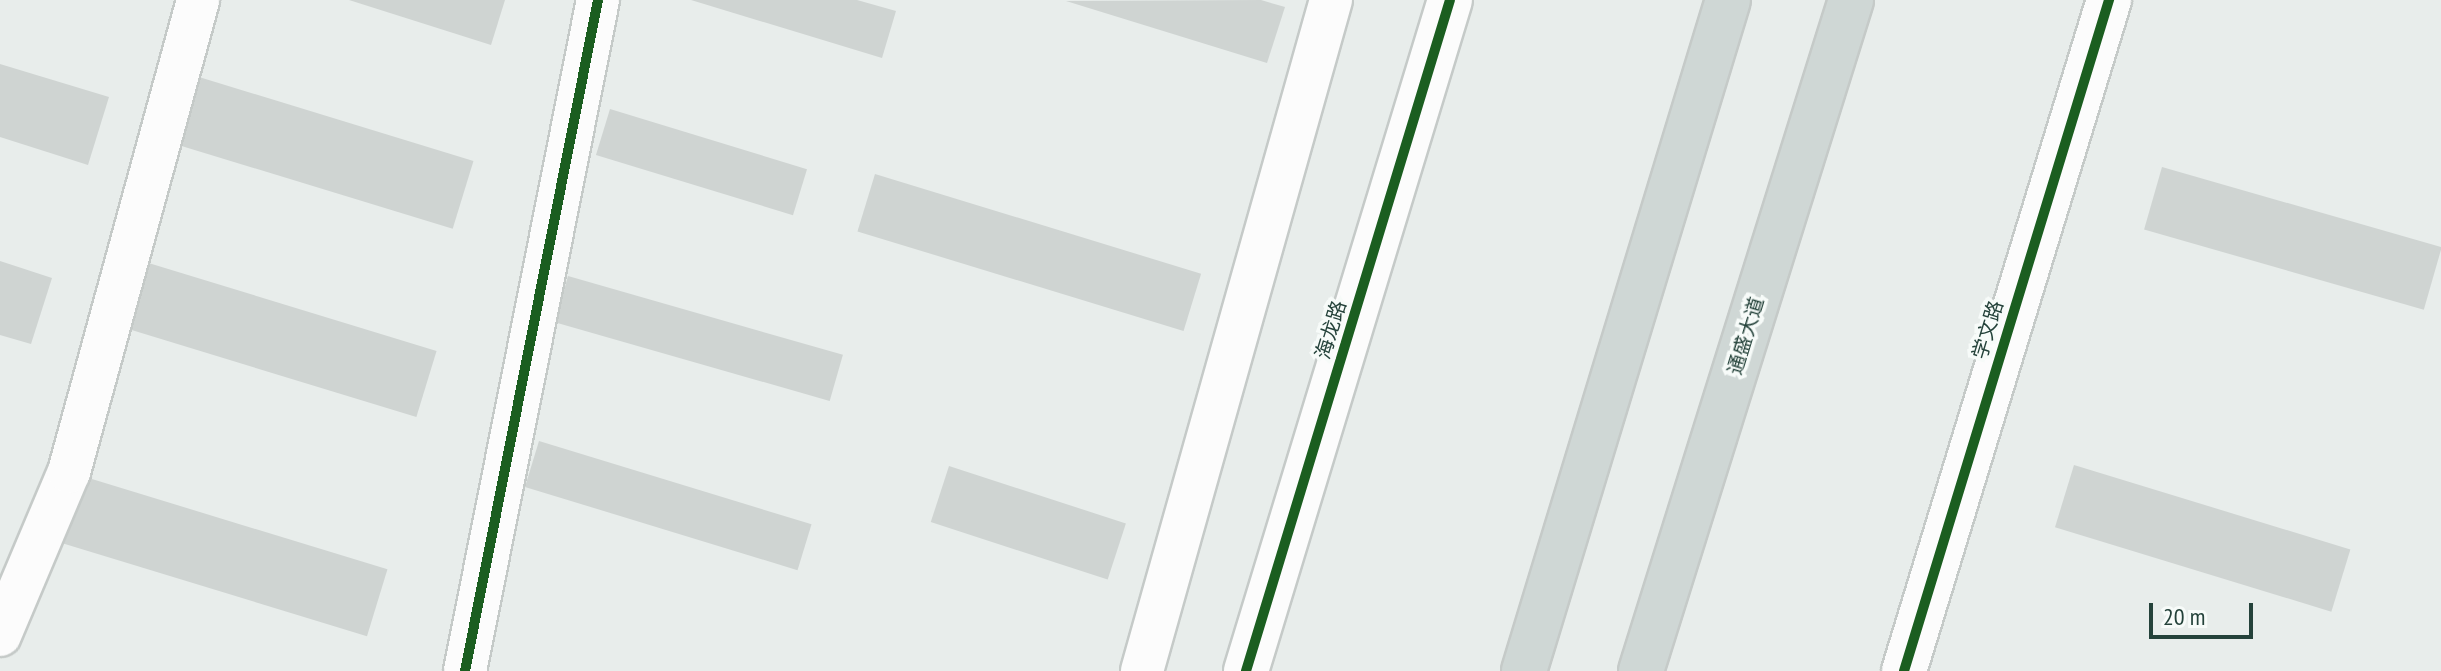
<!DOCTYPE html>
<meta charset="utf-8">
<style>
body{margin:0}
#map{position:relative;width:2441px;height:671px;overflow:hidden;background:#e8edeb;font-family:"PT Sans Narrow","Noto Sans SC",sans-serif}
div>[style]{position:absolute}
[style*='--x']{left:calc(var(--x)*1px);top:calc(var(--y)*1px);width:calc(var(--w)*1px);rotate:calc(var(--a)*1deg)}
.building>*{inset:0;background:#cfd4d2;transform-origin:0 0}
.roads{filter:drop-shadow(2px 0 #c5cac8) drop-shadow(-2px 0 #c5cac8) drop-shadow(0 2px #c5cac8) drop-shadow(0 -2px #c5cac8)}
.street>*{height:42px;margin:-21px;padding:0 21px;transform-origin:21px;border-radius:21px;background:#fcfcfc}
.secondary>*{height:44px;margin:-22px;padding:0 22px;transform-origin:22px;border-radius:22px;background:#fcfcfc}
.primary>*{height:44px;margin:-22px;padding:0 22px;transform-origin:22px;border-radius:22px;background:#cfd7d5}
.cycleway>*{height:10px;margin:-5px;padding:0 5px;transform-origin:5px;border-radius:5px;background:#1b5e20}
span{translate:-50% -50%;white-space:nowrap;text-align:center;line-height:1.15;-webkit-text-stroke:7px #f7fbf9;paint-order:stroke}
.street-label{font-size:20px;color:#24423a}
.scale{position:absolute;left:2149px;top:603px;width:104px;height:36px;box-sizing:border-box;border:4px solid #24423a;border-top:0;padding-left:10px;font-size:24px;line-height:28px;white-space:nowrap;color:#24423a;-webkit-text-stroke:6px #f7fbf9;paint-order:stroke}
</style>
<div id="map">
<div class="building">
<i style="clip-path:polygon(349px 0,505px 0,491px 45px)"></i>
<i style="clip-path:polygon(691px 0,857px 0,896px 11px,882px 58px)"></i>
<i style="clip-path:polygon(1261px 0,1285px 7px,1267px 63px,1066px 1px)"></i>
<i style="clip-path:polygon(0 64px,109px 97px,88px 165px,0 137px)"></i>
<i style="left:199px;top:77px;width:287px;height:71px;rotate:17deg"></i>
<i style="left:610px;top:109px;width:206px;height:48px;rotate:17deg"></i>
<i style="left:2162px;top:167px;width:291px;height:65px;rotate:16deg"></i>
<i style="left:875px;top:174px;width:341px;height:60px;rotate:17deg"></i>
<i style="clip-path:polygon(0 261px,52px 278px,31px 344px,0 335px)"></i>
<i style="left:142px;top:261px;width:308px;height:69px;rotate:17deg"></i>
<i style="left:568px;top:276px;width:286px;height:48px;rotate:16deg"></i>
<i style="left:539px;top:441px;width:285px;height:48px;rotate:17deg"></i>
<i style="left:2074px;top:465px;width:289px;height:65px;rotate:17deg"></i>
<i style="left:949px;top:466px;width:186px;height:59px;rotate:18deg"></i>
<i style="left:69px;top:472px;width:333px;height:70px;rotate:17deg"></i>
</div>
<div class="roads">
<div class="street">
<i style="--x:0;--y:635;--w:177;--a:-67.1"></i>
<i style="--x:69;--y:472;--w:489;--a:-74.7"></i>
<i style="--x:465;--y:671;--w:684;--a:-78.79"></i>
<i style="--x:1142;--y:671;--w:697;--a:-74.27"></i>
</div>
<div class="secondary">
<i style="--x:1246;--y:671;--w:701;--a:-73.09"></i>
<i style="--x:1904;--y:671;--w:702;--a:-73.01"></i>
</div>
<div class="primary">
<i style="--x:1524;--y:671;--w:701;--a:-73.09"></i>
<i style="--x:1641;--y:671;--w:703;--a:-72.62"></i>
</div>
</div>
<div class="cycleway">
<i style="--x:465;--y:671;--w:684;--a:-78.79"></i>
<i style="--x:1246;--y:671;--w:701;--a:-73.09"></i>
<i style="--x:1904;--y:671;--w:702;--a:-73.01"></i>
</div>
<div class="street-label">
<span style="left:1331px;top:330px;rotate:-73deg">海龙路</span>
<span style="left:1988px;top:330px;rotate:-73deg">学文路</span>
<span style="left:1746px;top:336px;rotate:-73deg">通盛大道</span>
</div>
<div class="scale">20 m</div>
</div>
